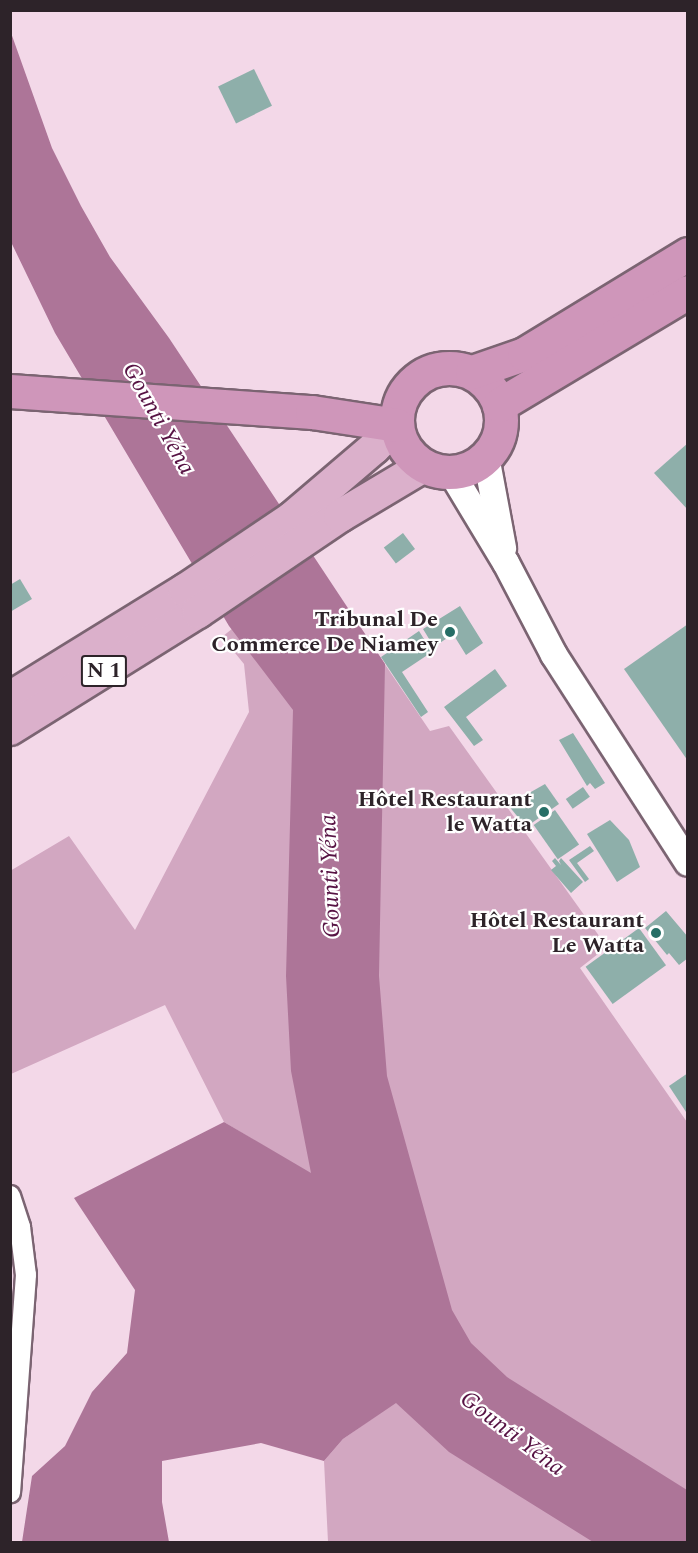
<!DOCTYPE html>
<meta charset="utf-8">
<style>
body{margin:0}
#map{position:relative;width:698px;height:1553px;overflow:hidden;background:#f3d8e8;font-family:Spectral,serif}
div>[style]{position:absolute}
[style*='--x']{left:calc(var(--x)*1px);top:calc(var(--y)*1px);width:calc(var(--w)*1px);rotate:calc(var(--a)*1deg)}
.green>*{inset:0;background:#d2a7c1}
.water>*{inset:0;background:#ad7598}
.building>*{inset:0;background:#8eafaa;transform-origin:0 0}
.roads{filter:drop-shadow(2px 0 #7b6472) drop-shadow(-2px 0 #7b6472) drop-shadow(0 2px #7b6472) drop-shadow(0 -2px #7b6472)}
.minor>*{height:20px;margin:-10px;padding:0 10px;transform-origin:10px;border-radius:10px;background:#fff}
.tertiary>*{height:26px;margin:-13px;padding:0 13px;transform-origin:13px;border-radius:13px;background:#fff}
.primary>*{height:32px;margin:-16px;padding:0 16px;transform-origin:16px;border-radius:16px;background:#dbb0cb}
.trunk>*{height:33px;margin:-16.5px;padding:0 16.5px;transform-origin:16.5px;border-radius:16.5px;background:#cf96ba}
.trunk>.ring{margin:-16.5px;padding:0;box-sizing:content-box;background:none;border:33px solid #cf96ba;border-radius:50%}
.dots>*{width:16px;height:16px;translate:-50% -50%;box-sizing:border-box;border:3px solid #fff;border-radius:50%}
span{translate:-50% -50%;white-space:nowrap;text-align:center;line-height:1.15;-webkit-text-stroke:4.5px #fff;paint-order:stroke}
.shield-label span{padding:2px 4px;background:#fff;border:2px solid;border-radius:4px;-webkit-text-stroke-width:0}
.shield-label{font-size:21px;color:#2d2329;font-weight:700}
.poi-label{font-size:22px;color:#2d2329;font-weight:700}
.right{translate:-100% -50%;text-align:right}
.water-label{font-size:24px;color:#571344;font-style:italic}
.frame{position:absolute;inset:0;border:12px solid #2d2329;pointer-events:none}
</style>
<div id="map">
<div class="green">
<i style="clip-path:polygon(315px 561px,430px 731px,449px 726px,607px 947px,580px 968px,687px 1122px,687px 1542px,328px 1542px,324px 1461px,343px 1439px,396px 1402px,311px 1174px,224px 1122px,165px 1005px,11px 1074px,10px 871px,69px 836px,135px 930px,249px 712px,244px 664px,222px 637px)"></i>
</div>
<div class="water">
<i style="clip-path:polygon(10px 30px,52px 148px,81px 206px,110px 257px,169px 338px,385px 664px,379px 976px,387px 1076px,452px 1310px,471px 1343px,507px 1377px,687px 1490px,687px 1542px,593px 1542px,449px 1452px,396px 1403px,343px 1439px,324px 1461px,261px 1443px,162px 1461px,162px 1502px,169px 1542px,22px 1542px,32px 1476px,65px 1446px,92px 1392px,127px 1353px,135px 1290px,74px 1198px,224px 1122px,311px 1173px,291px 1071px,286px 976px,293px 710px,229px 626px,55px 333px,11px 242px)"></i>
</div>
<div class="building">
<i style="left:254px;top:69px;width:41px;height:40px;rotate:64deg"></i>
<i style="clip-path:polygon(688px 443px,688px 510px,654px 473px)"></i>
<i style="left:403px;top:533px;width:20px;height:24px;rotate:53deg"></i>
<i style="clip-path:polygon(20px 579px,32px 599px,10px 612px,10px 585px)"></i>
<i style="clip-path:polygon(460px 606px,483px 643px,466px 655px,453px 634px,434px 647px,423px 629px)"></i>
<i style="clip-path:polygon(688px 624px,688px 761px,624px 669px)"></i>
<i style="clip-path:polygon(419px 631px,432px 652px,402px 672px,428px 712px,421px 717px,381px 657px)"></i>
<i style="clip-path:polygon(495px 669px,507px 686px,466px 717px,483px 740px,474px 746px,444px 707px)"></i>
<i style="clip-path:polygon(573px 733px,605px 783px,595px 789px,590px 783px,587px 786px,559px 740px)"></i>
<i style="clip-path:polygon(545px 784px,559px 804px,526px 827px,508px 805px)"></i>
<i style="left:583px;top:787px;width:12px;height:21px;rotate:55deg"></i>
<i style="left:555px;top:810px;width:42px;height:26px;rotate:55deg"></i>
<i style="clip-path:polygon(610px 820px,629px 840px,640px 867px,617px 882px,587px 834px)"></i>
<i style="clip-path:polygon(590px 846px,594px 851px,577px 863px,589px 879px,585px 882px,569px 860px)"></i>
<i style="clip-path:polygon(555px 858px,561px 865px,559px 861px,561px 858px,583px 882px,571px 893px,551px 870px,556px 866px,552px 861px)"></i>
<i style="clip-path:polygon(666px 911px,688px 937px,688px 958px,679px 965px,669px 953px,667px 955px,645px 928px)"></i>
<i style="left:639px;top:928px;width:46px;height:66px;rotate:54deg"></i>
<i style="clip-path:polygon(688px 1073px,688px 1115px,669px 1086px)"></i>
</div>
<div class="roads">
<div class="minor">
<i style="--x:10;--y:1196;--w:33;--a:72"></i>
<i style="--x:20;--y:1227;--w:48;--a:82.9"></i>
<i style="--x:26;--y:1275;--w:218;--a:94.2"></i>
</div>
<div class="tertiary">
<i style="--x:486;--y:456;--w:94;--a:79.5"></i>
<i style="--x:451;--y:472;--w:106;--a:58.9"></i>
<i style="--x:506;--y:563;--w:104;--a:62.4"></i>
<i style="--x:554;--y:655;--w:247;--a:57.2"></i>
</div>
<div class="primary">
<i style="--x:10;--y:698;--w:206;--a:-31.7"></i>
<i style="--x:185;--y:590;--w:129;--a:-33.9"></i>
<i style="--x:292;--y:518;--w:108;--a:-40.5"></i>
<i style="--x:374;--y:448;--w:33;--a:-45"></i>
<i style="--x:10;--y:729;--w:221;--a:-31.9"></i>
<i style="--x:198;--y:612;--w:171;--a:-34.1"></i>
<i style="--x:340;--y:516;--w:98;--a:-30.8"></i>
</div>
<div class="trunk">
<i class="ring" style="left:397px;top:368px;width:71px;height:71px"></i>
<i style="--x:472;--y:372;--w:55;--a:-19.1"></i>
<i style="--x:524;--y:354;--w:192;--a:-31.4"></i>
<i style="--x:10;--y:391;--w:303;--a:4"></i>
<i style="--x:312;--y:412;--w:86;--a:8.7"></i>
<i style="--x:499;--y:405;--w:220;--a:-30.9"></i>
</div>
</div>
<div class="dots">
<i style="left:450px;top:632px;background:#266e66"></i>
<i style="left:544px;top:812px;background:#266e66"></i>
<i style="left:656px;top:933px;background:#266e66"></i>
</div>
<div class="shield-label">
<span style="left:104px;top:671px">N 1</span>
</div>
<div class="poi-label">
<span class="right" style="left:438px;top:632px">Tribunal De<br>Commerce De Niamey</span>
<span class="right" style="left:532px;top:812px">Hôtel Restaurant<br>le Watta</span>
<span class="right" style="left:644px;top:933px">Hôtel Restaurant<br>Le Watta</span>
</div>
<div class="water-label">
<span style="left:158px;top:419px;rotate:61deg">Gounti Yéna</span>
<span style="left:331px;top:876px;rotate:-92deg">Gounti Yéna</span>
<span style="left:512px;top:1434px;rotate:37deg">Gounti Yéna</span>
</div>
<div class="frame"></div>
</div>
